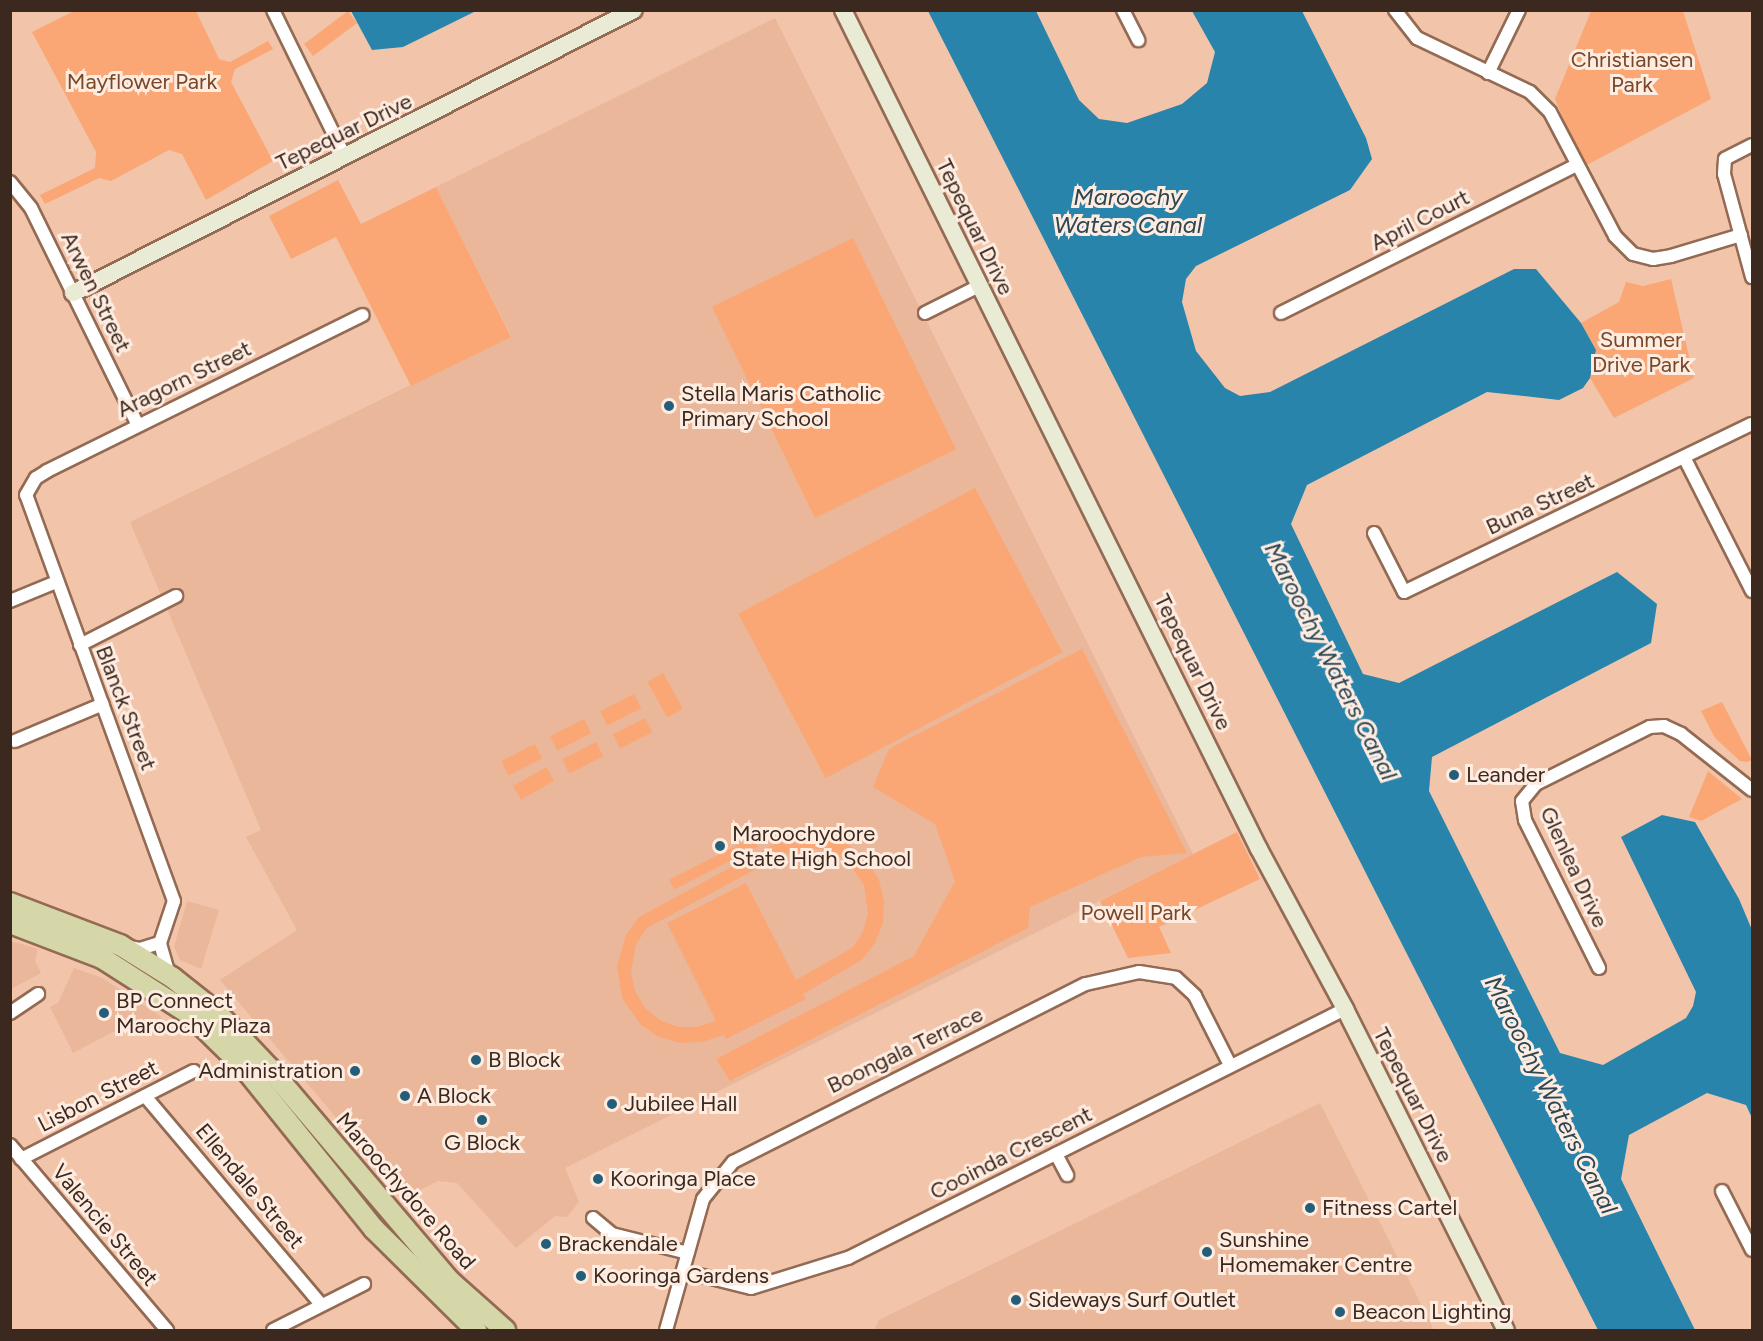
<!DOCTYPE html>
<style>
body{margin:0}
#map{position:relative;width:1763px;height:1341px;overflow:hidden;background:#f2c4aa;font-family:Figtree,sans-serif}
div>[style]{position:absolute}
[style*='--x']{left:calc(var(--x)*1px);top:calc(var(--y)*1px);width:calc(var(--w)*1px);rotate:calc(var(--a)*1deg)}
.built>*{inset:0;background:#eab79a}
.green>*{inset:0;background:#faa775;transform-origin:0 0}
.water>*{inset:0;background:#2984ab}
.roads{filter:drop-shadow(2px 0 #936a53) drop-shadow(-2px 0 #936a53) drop-shadow(0 2px #936a53) drop-shadow(0 -2px #936a53)}
.street>*{height:12px;margin:-6px;padding:0 6px;transform-origin:6px;border-radius:6px;background:#fff}
.secondary>*{height:16px;margin:-8px;padding:0 8px;transform-origin:8px;border-radius:8px;background:#eaebd4}
.primary>*{height:20px;margin:-10px;padding:0 10px;transform-origin:10px;border-radius:10px;background:#d5d7a8}
.dots>*{width:16px;height:16px;translate:-50% -50%;box-sizing:border-box;border:3px solid #ffece1;border-radius:50%}
span{translate:-50% -50%;white-space:nowrap;text-align:center;line-height:1.15;-webkit-text-stroke:6px #ffece1;paint-order:stroke}
.park-label{font-size:22px;color:#784829}
.street-label{font-size:22px;color:#3b291f}
.poi-label{font-size:22px;color:#3b291f}
.left{translate:0 -50%;text-align:left}
.right{translate:-100% -50%;text-align:right}
.water-label{font-size:24px;color:#2c4654;font-style:italic}
.frame{position:absolute;inset:0;border:12px solid #3b291f;pointer-events:none}
</style>
<div id="map">
<div class="built">
<i style="clip-path:polygon(775px 18px,1193px 854px,565px 1168px,579px 1202px,567px 1217px,555px 1216px,516px 1248px,457px 1183px,438px 1181px,404px 1198px,220px 980px,297px 930px,246px 837px,261px 830px,130px 522px,511px 336px,436px 187px)"></i>
<i style="clip-path:polygon(187px 901px,219px 910px,201px 969px,180px 960px,174px 947px)"></i>
<i style="clip-path:polygon(11px 941px,38px 949px,35px 961px,41px 973px,11px 989px)"></i>
<i style="clip-path:polygon(74px 968px,102px 978px,160px 1016px,166px 1025px,146px 1035px,138px 1028px,126px 1025px,73px 1053px,50px 1007px,58px 1003px)"></i>
<i style="clip-path:polygon(1320px 1103px,1434px 1330px,874px 1330px,879px 1320px)"></i>
</div>
<div class="green">
<i style="clip-path:polygon(196px 11px,219px 59px,230px 62px,268px 41px,273px 49px,235px 69px,231px 82px,273px 161px,206px 200px,182px 154px,169px 150px,111px 181px,99px 178px,45px 204px,40px 195px,95px 168px,96px 152px,32px 32px,74px 11px)"></i>
<i style="left:348px;top:11px;width:15px;height:55px;rotate:53deg"></i>
<i style="clip-path:polygon(1591px 11px,1683px 11px,1711px 99px,1583px 167px,1555px 99px)"></i>
<i style="clip-path:polygon(338px 180px,361px 224px,436px 187px,511px 337px,411px 386px,336px 237px,291px 259px,269px 216px)"></i>
<i style="left:853px;top:238px;width:235px;height:157px;rotate:64deg"></i>
<i style="clip-path:polygon(1671px 279px,1694px 378px,1614px 418px,1590px 378px,1596px 350px,1581px 323px,1619px 302px,1626px 282px,1643px 286px)"></i>
<i style="left:975px;top:488px;width:186px;height:268px;rotate:62deg"></i>
<i style="clip-path:polygon(1082px 649px,1187px 853px,1141px 857px,1030px 907px,1028px 928px,730px 1081px,716px 1059px,914px 956px,955px 881px,935px 824px,873px 787px,889px 749px)"></i>
<i style="left:663px;top:673px;width:41px;height:18px;rotate:61deg"></i>
<i style="left:634px;top:694px;width:16px;height:38px;rotate:63deg"></i>
<i style="clip-path:polygon(1722px 702px,1752px 760px,1747px 762px,1740px 761px,1715px 738px,1701px 711px)"></i>
<i style="left:645px;top:718px;width:16px;height:36px;rotate:63deg"></i>
<i style="left:584px;top:719px;width:16px;height:38px;rotate:63deg"></i>
<i style="left:596px;top:742px;width:16px;height:38px;rotate:63deg"></i>
<i style="left:535px;top:744px;width:16px;height:38px;rotate:63deg"></i>
<i style="left:546px;top:767px;width:16px;height:38px;rotate:60deg"></i>
<i style="clip-path:polygon(1708px 771px,1742px 799px,1701px 821px,1689px 817px)"></i>
<i style="clip-path:polygon(1237px 832px,1260px 879px,1159px 927px,1171px 953px,1128px 958px,1100px 901px)"></i>
<i style="clip-path:polygon(evenodd,810px 834px,831px 837px,851px 846px,867px 861px,879px 880px,884px 901px,883px 923px,875px 943px,862px 960px,803px 994px,806px 999px,726px 1039px,724px 1035px,702px 1042px,680px 1043px,659px 1037px,641px 1025px,622px 998px,617px 966px,626px 935px,639px 917px,778px 842px,810px 834px,812px 848px,831px 852px,848px 862px,864px 885px,868px 913px,863px 932px,852px 948px,796px 980px,746px 883px,667px 923px,716px 1021px,697px 1027px,678px 1027px,660px 1020px,645px 1008px,635px 991px,631px 972px,636px 944px,647px 928px,784px 854px,812px 848px)"></i>
<i style="left:753px;top:837px;width:11px;height:94px;rotate:63deg"></i>
</div>
<div class="water">
<i style="clip-path:polygon(351px 11px,476px 11px,403px 47px,372px 50px)"></i>
<i style="clip-path:polygon(928px 11px,1036px 11px,1079px 100px,1099px 119px,1127px 123px,1182px 104px,1207px 83px,1215px 52px,1192px 11px,1302px 11px,1366px 138px,1372px 159px,1350px 190px,1196px 266px,1186px 279px,1182px 302px,1196px 351px,1225px 388px,1240px 396px,1270px 392px,1514px 269px,1536px 269px,1581px 323px,1596px 350px,1590px 378px,1583px 388px,1559px 400px,1487px 392px,1307px 485px,1291px 524px,1363px 674px,1399px 683px,1617px 572px,1657px 604px,1651px 643px,1432px 757px,1429px 791px,1560px 1053px,1603px 1065px,1686px 1018px,1693px 1006px,1696px 992px,1621px 837px,1662px 815px,1695px 822px,1739px 899px,1752px 930px,1752px 1118px,1746px 1105px,1707px 1093px,1629px 1135px,1621px 1179px,1695px 1330px,1598px 1330px)"></i>
</div>
<div class="roads">
<div class="street">
<i style="--x:273;--y:10;--w:164;--a:63.9"></i>
<i style="--x:1123;--y:10;--w:34;--a:63"></i>
<i style="--x:1395;--y:10;--w:36;--a:52"></i>
<i style="--x:1417;--y:38;--w:125;--a:25.5"></i>
<i style="--x:1530;--y:92;--w:28;--a:45"></i>
<i style="--x:1550;--y:112;--w:140;--a:62.3"></i>
<i style="--x:1615;--y:236;--w:25;--a:45"></i>
<i style="--x:1633;--y:254;--w:21;--a:14"></i>
<i style="--x:1653;--y:259;--w:18;--a:-9"></i>
<i style="--x:1671;--y:256;--w:73;--a:-16.7"></i>
<i style="--x:1488;--y:73;--w:70;--a:-63.8"></i>
<i style="--x:1752;--y:145;--w:30;--a:153"></i>
<i style="--x:1725;--y:159;--w:15;--a:94"></i>
<i style="--x:1724;--y:174;--w:107;--a:74.8"></i>
<i style="--x:10;--y:182;--w:33;--a:51"></i>
<i style="--x:31;--y:208;--w:242;--a:63.8"></i>
<i style="--x:925;--y:313;--w:60;--a:-26.6"></i>
<i style="--x:1281;--y:313;--w:331;--a:-26.6"></i>
<i style="--x:1685;--y:459;--w:148;--a:63.1"></i>
<i style="--x:1374;--y:533;--w:66;--a:63"></i>
<i style="--x:1404;--y:592;--w:386;--a:-25.8"></i>
<i style="--x:10;--y:601;--w:50;--a:-22.4"></i>
<i style="--x:80;--y:645;--w:108;--a:-27"></i>
<i style="--x:15;--y:741;--w:95;--a:-22.8"></i>
<i style="--x:129;--y:947;--w:11;--a:10"></i>
<i style="--x:140;--y:949;--w:21;--a:-17"></i>
<i style="--x:1599;--y:968;--w:165;--a:-116.6"></i>
<i style="--x:1525;--y:820;--w:19;--a:-99"></i>
<i style="--x:1522;--y:801;--w:22;--a:-51"></i>
<i style="--x:1536;--y:784;--w:127;--a:-26.6"></i>
<i style="--x:1650;--y:727;--w:14;--a:-4"></i>
<i style="--x:1664;--y:726;--w:19;--a:25"></i>
<i style="--x:1681;--y:734;--w:90;--a:38.3"></i>
<i style="--x:169;--y:975;--w:33;--a:-106"></i>
<i style="--x:160;--y:943;--w:44;--a:-71.6"></i>
<i style="--x:174;--y:901;--w:432;--a:-110"></i>
<i style="--x:26;--y:495;--w:20;--a:-60"></i>
<i style="--x:36;--y:478;--w:13;--a:-32"></i>
<i style="--x:47;--y:471;--w:352;--a:-26.3"></i>
<i style="--x:10;--y:1013;--w:34;--a:-34"></i>
<i style="--x:145;--y:1096;--w:272;--a:49.8"></i>
<i style="--x:10;--y:1145;--w:243;--a:49.7"></i>
<i style="--x:1056;--y:1154;--w:24;--a:62"></i>
<i style="--x:21;--y:1159;--w:194;--a:-27"></i>
<i style="--x:1722;--y:1191;--w:66;--a:63"></i>
<i style="--x:593;--y:1218;--w:25;--a:40"></i>
<i style="--x:612;--y:1234;--w:78;--a:14"></i>
<i style="--x:683;--y:1271;--w:70;--a:14"></i>
<i style="--x:751;--y:1288;--w:102;--a:-17.2"></i>
<i style="--x:848;--y:1258;--w:556;--a:-26.61"></i>
<i style="--x:273;--y:1330;--w:102;--a:-26.8"></i>
<i style="--x:666;--y:1330;--w:136;--a:-74.2"></i>
<i style="--x:703;--y:1199;--w:48;--a:-51"></i>
<i style="--x:733;--y:1162;--w:395;--a:-26.8"></i>
<i style="--x:1086;--y:984;--w:54;--a:-12.8"></i>
<i style="--x:1139;--y:972;--w:37;--a:9"></i>
<i style="--x:1176;--y:978;--w:26;--a:43"></i>
<i style="--x:1195;--y:996;--w:77;--a:63.1"></i>
</div>
<div class="secondary">
<i style="--x:843;--y:10;--w:936;--a:63.63"></i>
<i style="--x:1259;--y:849;--w:182;--a:61.7"></i>
<i style="--x:1345;--y:1009;--w:359;--a:63.4"></i>
<i style="--x:73;--y:293;--w:628;--a:-26.77"></i>
</div>
<div class="primary">
<i style="--x:10;--y:903;--w:118;--a:20.9"></i>
<i style="--x:120;--y:945;--w:62;--a:31.9"></i>
<i style="--x:173;--y:978;--w:56;--a:38.5"></i>
<i style="--x:217;--y:1013;--w:77;--a:46.6"></i>
<i style="--x:270;--y:1069;--w:278;--a:49.7"></i>
<i style="--x:450;--y:1281;--w:74;--a:41.7"></i>
<i style="--x:10;--y:923;--w:98;--a:20.8"></i>
<i style="--x:102;--y:958;--w:106;--a:32.6"></i>
<i style="--x:191;--y:1015;--w:73;--a:44.4"></i>
<i style="--x:243;--y:1066;--w:209;--a:51.2"></i>
<i style="--x:374;--y:1229;--w:144;--a:44.7"></i>
</div>
</div>
<div class="dots">
<i style="left:669px;top:406px;background:#255e78"></i>
<i style="left:1454px;top:775px;background:#255e78"></i>
<i style="left:720px;top:846px;background:#255e78"></i>
<i style="left:104px;top:1013px;background:#255e78"></i>
<i style="left:476px;top:1060px;background:#255e78"></i>
<i style="left:355px;top:1071px;background:#255e78"></i>
<i style="left:405px;top:1096px;background:#255e78"></i>
<i style="left:612px;top:1104px;background:#255e78"></i>
<i style="left:482px;top:1120px;background:#255e78"></i>
<i style="left:598px;top:1179px;background:#255e78"></i>
<i style="left:1310px;top:1208px;background:#255e78"></i>
<i style="left:546px;top:1244px;background:#255e78"></i>
<i style="left:1207px;top:1252px;background:#255e78"></i>
<i style="left:581px;top:1276px;background:#255e78"></i>
<i style="left:1016px;top:1300px;background:#255e78"></i>
<i style="left:1340px;top:1312px;background:#255e78"></i>
</div>
<div class="park-label">
<span style="left:1632px;top:72px">Christiansen<br>Park</span>
<span style="left:142px;top:82px">Mayflower Park</span>
<span style="left:1641px;top:352px">Summer<br>Drive Park</span>
<span style="left:1136px;top:913px">Powell Park</span>
</div>
<div class="street-label">
<span style="left:344px;top:132px;rotate:-26deg">Tepequar Drive</span>
<span style="left:1420px;top:220px;rotate:-27deg">April Court</span>
<span style="left:975px;top:227px;rotate:64deg">Tepequar Drive</span>
<span style="left:96px;top:292px;rotate:64deg">Arwen Street</span>
<span style="left:184px;top:379px;rotate:-26deg">Aragorn Street</span>
<span style="left:1540px;top:504px;rotate:-25deg">Buna Street</span>
<span style="left:1193px;top:662px;rotate:64deg">Tepequar Drive</span>
<span style="left:126px;top:708px;rotate:69deg">Blanck Street</span>
<span style="left:1574px;top:867px;rotate:65deg">Glenlea Drive</span>
<span style="left:905px;top:1050px;rotate:-26deg">Boongala Terrace</span>
<span style="left:1413px;top:1095px;rotate:63deg">Tepequar Drive</span>
<span style="left:98px;top:1096px;rotate:-27deg">Lisbon Street</span>
<span style="left:1011px;top:1153px;rotate:-27deg">Cooinda Crescent</span>
<span style="left:250px;top:1186px;rotate:50deg">Ellendale Street</span>
<span style="left:406px;top:1191px;rotate:49deg">Maroochydore Road</span>
<span style="left:105px;top:1225px;rotate:50deg">Valencie Street</span>
</div>
<div class="poi-label">
<span class="left" style="left:681px;top:406px">Stella Maris Catholic<br>Primary School</span>
<span class="left" style="left:1466px;top:775px">Leander</span>
<span class="left" style="left:732px;top:846px">Maroochydore<br>State High School</span>
<span class="left" style="left:116px;top:1013px">BP Connect<br>Maroochy Plaza</span>
<span class="left" style="left:488px;top:1060px">B Block</span>
<span class="right" style="left:343px;top:1071px">Administration</span>
<span class="left" style="left:417px;top:1096px">A Block</span>
<span class="left" style="left:624px;top:1104px">Jubilee Hall</span>
<span style="left:482px;top:1143px">G Block</span>
<span class="left" style="left:610px;top:1179px">Kooringa Place</span>
<span class="left" style="left:1322px;top:1208px">Fitness Cartel</span>
<span class="left" style="left:1219px;top:1252px">Sunshine<br>Homemaker Centre</span>
<span class="left" style="left:558px;top:1244px">Brackendale</span>
<span class="left" style="left:593px;top:1276px">Kooringa Gardens</span>
<span class="left" style="left:1028px;top:1300px">Sideways Surf Outlet</span>
<span class="left" style="left:1352px;top:1312px">Beacon Lighting</span>
</div>
<div class="water-label">
<span style="left:1128px;top:211px">Maroochy<br>Waters Canal</span>
<span style="left:1331px;top:661px;rotate:63deg">Maroochy Waters Canal</span>
<span style="left:1551px;top:1095px;rotate:63deg">Maroochy Waters Canal</span>
</div>
<div class="frame"></div>
</div>
